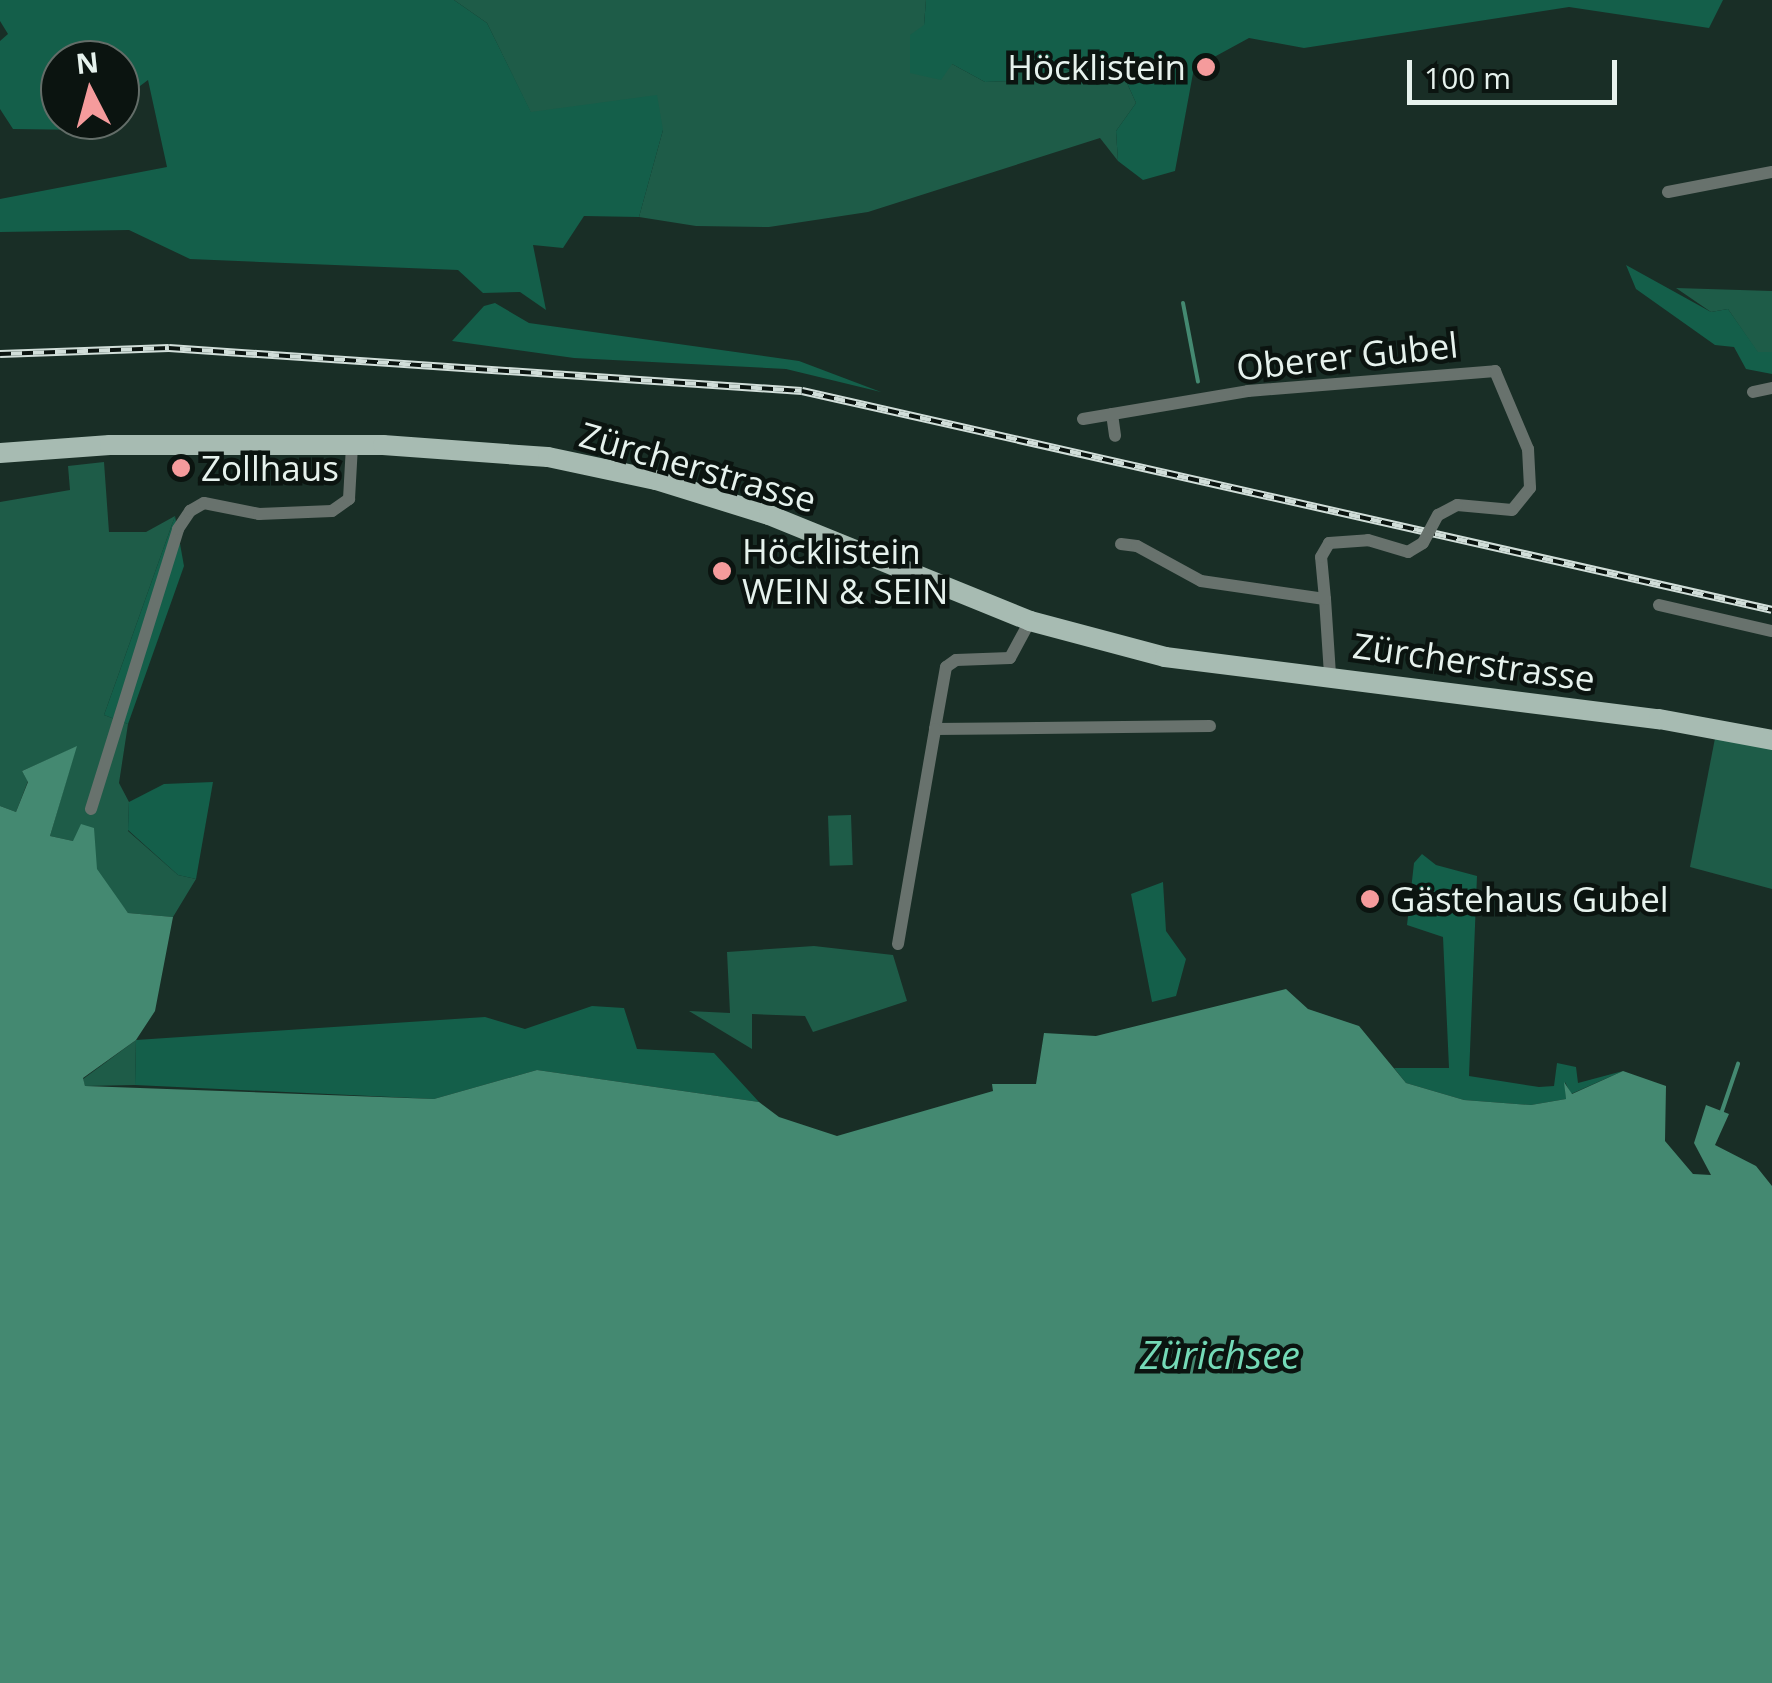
<!DOCTYPE html>
<meta charset="utf-8">
<style>
body{margin:0}
#map{position:relative;width:1772px;height:1683px;overflow:hidden;background:#192e26;font-family:"Open Sans",sans-serif}
div>[style]{position:absolute}
[style*='--x']{left:calc(var(--x)*1px);top:calc(var(--y)*1px);width:calc(var(--w)*1px);rotate:calc(var(--a)*1deg)}
.green>*{inset:0;background:#1e5c48;transform-origin:0 0}
.forest>*{inset:0;background:#145f4a}
.water>*{inset:0;background:#448971}
.stream>*{height:4px;margin:-2px;padding:0 2px;transform-origin:2px;border-radius:2px;background:#448971}
.street>*{height:12px;margin:-6px;padding:0 6px;transform-origin:6px;border-radius:6px;background:#68726d}
.primary>*{height:20px;margin:-10px;padding:0 10px;transform-origin:10px;border-radius:10px;background:#a7bbb2}
.rail>*{height:8px;margin-top:-4px;transform-origin:0;background:repeating-linear-gradient(90deg,#0b1410 0 11px,#d1ded9 0 22px);box-sizing:border-box;border-block:2px solid #d1ded9}
.street-bridge>*{height:12px;margin:-6px;padding:0 6px;transform-origin:6px;border-radius:6px;background:#68726d}
.dots>*{width:28px;height:28px;translate:-50% -50%;box-sizing:border-box;border:5px solid #0b1410;border-radius:50%}
span{translate:-50% -50%;white-space:nowrap;text-align:center;line-height:1.15;-webkit-text-stroke:9px #0b1410;paint-order:stroke}
.poi-label{font-size:35px;color:#e6f2ed}
.right{translate:-100% -50%;text-align:right}
.left{translate:0 -50%;text-align:left}
.street-label{font-size:35px;color:#e6f2ed}
.water-label{font-size:38px;color:#74dab7;font-style:italic}
.north{position:absolute;left:40px;top:40px;width:100px;height:100px;box-sizing:border-box;background:#0b1410;border:2px solid #636d68;border-radius:50%;rotate:354deg;font-size:28px;font-weight:700;line-height:40px;text-align:center;color:#e6f2ed}
.north::after{content:'';display:block;margin:auto;width:35px;height:45px;background:#f59b9c;clip-path:polygon(50% 0,100% 100%,50% 72%,0 100%)}
.scale{position:absolute;left:1407px;top:60px;width:210px;height:45px;box-sizing:border-box;border:5px solid #e6f2ed;border-top:0;padding-left:12px;font-size:30px;line-height:35px;white-space:nowrap;color:#e6f2ed;-webkit-text-stroke:8px #0b1410;paint-order:stroke}
</style>
<div id="map">
<div class="green">
<i style="clip-path:polygon(454px 0,926px 0,924px 25px,952px 64px,985px 82px,1010px 81px,1019px 68px,1035px 75px,1118px 63px,1136px 103px,1116px 131px,1118px 161px,1100px 138px,868px 212px,769px 227px,696px 226px,639px 217px,663px 130px,531px 113px,487px 23px)"></i>
<i style="clip-path:polygon(1676px 288px,1772px 291px,1772px 352px,1758px 353px,1728px 309px,1711px 312px)"></i>
<i style="clip-path:polygon(104px 462px,109px 532px,146px 532px,175px 516px,104px 715px,128px 724px,119px 783px,129px 802px,128px 831px,178px 875px,196px 879px,173px 917px,128px 913px,73px 841px,50px 836px,76px 747px,22px 771px,28px 781px,16px 812px,0 806px,0 502px,70px 490px,68px 466px)"></i>
<i style="clip-path:polygon(1717px 728px,1772px 740px,1772px 889px,1690px 867px)"></i>
<i style="left:851px;top:815px;width:50px;height:23px;rotate:88deg"></i>
<i style="clip-path:polygon(814px 946px,893px 955px,907px 1001px,813px 1032px,805px 1016px,752px 1014px,752px 1049px,689px 1011px,730px 1013px,727px 952px)"></i>
<i style="clip-path:polygon(136px 1040px,135px 1085px,85px 1086px,83px 1079px)"></i>
</div>
<div class="forest">
<i style="clip-path:polygon(0 0,454px 0,487px 23px,531px 112px,657px 95px,663px 130px,639px 217px,584px 216px,563px 248px,533px 245px,546px 310px,520px 292px,483px 293px,458px 270px,190px 259px,129px 230px,0 232px,0 199px,167px 167px,148px 80px,120px 101px,120px 60px,60px 60px,60px 120px,98px 120px,85px 130px,13px 129px,0 109px,0 41px,8px 34px,0 21px)"></i>
<i style="clip-path:polygon(926px 0,1723px 0,1709px 28px,1569px 7px,1304px 48px,1249px 38px,1194px 68px,1175px 171px,1143px 180px,1118px 161px,1116px 131px,1136px 103px,1118px 63px,1035px 75px,1020px 68px,1011px 81px,985px 82px,952px 64px,941px 80px,910px 73px,910px 35px,924px 25px)"></i>
<i style="clip-path:polygon(1626px 265px,1711px 312px,1728px 309px,1758px 352px,1772px 352px,1772px 374px,1746px 369px,1734px 347px,1715px 345px,1636px 289px)"></i>
<i style="clip-path:polygon(495px 303px,529px 323px,799px 361px,881px 392px,786px 369px,574px 358px,452px 341px,484px 306px)"></i>
<i style="clip-path:polygon(175px 516px,184px 566px,128px 724px,104px 715px)"></i>
<i style="clip-path:polygon(213px 782px,196px 879px,178px 875px,128px 830px,129px 802px,164px 784px)"></i>
<i style="clip-path:polygon(1422px 854px,1436px 865px,1477px 876px,1469px 1076px,1539px 1087px,1554px 1086px,1557px 1063px,1576px 1067px,1578px 1083px,1623px 1071px,1571px 1094px,1565px 1082px,1566px 1099px,1531px 1105px,1464px 1100px,1406px 1083px,1394px 1068px,1449px 1068px,1443px 937px,1407px 925px,1414px 863px)"></i>
<i style="clip-path:polygon(1163px 882px,1166px 931px,1186px 959px,1176px 996px,1152px 1002px,1131px 894px)"></i>
<i style="clip-path:polygon(592px 1006px,624px 1008px,637px 1049px,714px 1053px,759px 1102px,537px 1070px,434px 1099px,135px 1085px,136px 1040px,485px 1017px,525px 1029px)"></i>
</div>
<div class="water">
<i style="clip-path:polygon(77px 746px,50px 836px,73px 841px,81px 824px,94px 828px,97px 869px,128px 913px,173px 917px,155px 1011px,136px 1040px,83px 1078px,85px 1086px,434px 1099px,537px 1070px,759px 1102px,779px 1117px,837px 1136px,993px 1091px,992px 1084px,1036px 1084px,1044px 1033px,1096px 1036px,1286px 989px,1308px 1009px,1359px 1026px,1406px 1083px,1464px 1100px,1531px 1105px,1566px 1099px,1564px 1082px,1572px 1094px,1623px 1071px,1666px 1086px,1665px 1141px,1693px 1174px,1711px 1175px,1694px 1143px,1706px 1105px,1729px 1114px,1715px 1145px,1756px 1166px,1772px 1186px,1772px 1683px,0 1683px,0 806px,16px 812px,28px 782px,22px 771px)"></i>
</div>
<div class="stream">
<i style="--x:1183;--y:303;--w:80;--a:79.2"></i>
<i style="--x:1722;--y:1111;--w:50;--a:-71.2"></i>
</div>
<div class="street">
<i style="--x:1668;--y:192;--w:106;--a:-10.9"></i>
<i style="--x:1753;--y:392;--w:19;--a:-12"></i>
<i style="--x:1112;--y:414;--w:22;--a:82"></i>
<i style="--x:1083;--y:419;--w:167;--a:-9.6"></i>
<i style="--x:1248;--y:391;--w:248;--a:-4.6"></i>
<i style="--x:1495;--y:371;--w:85;--a:67.1"></i>
<i style="--x:1528;--y:449;--w:39;--a:87"></i>
<i style="--x:1530;--y:488;--w:28;--a:129"></i>
<i style="--x:1512;--y:510;--w:55;--a:-174.8"></i>
<i style="--x:1457;--y:505;--w:21;--a:152"></i>
<i style="--x:1121;--y:544;--w:16;--a:7"></i>
<i style="--x:1137;--y:546;--w:73;--a:28.7"></i>
<i style="--x:1201;--y:581;--w:125;--a:8.3"></i>
<i style="--x:1325;--y:599;--w:76;--a:86.2"></i>
<i style="--x:1325;--y:599;--w:42;--a:-95.4"></i>
<i style="--x:1321;--y:557;--w:16;--a:-60"></i>
<i style="--x:1329;--y:543;--w:39;--a:-4"></i>
<i style="--x:1368;--y:540;--w:42;--a:16.7"></i>
<i style="--x:1408;--y:552;--w:17;--a:-31"></i>
<i style="--x:1659;--y:605;--w:116;--a:13"></i>
<i style="--x:1030;--y:621;--w:42;--a:118.4"></i>
<i style="--x:1010;--y:658;--w:54;--a:177.9"></i>
<i style="--x:956;--y:660;--w:12;--a:145"></i>
<i style="--x:946;--y:667;--w:63;--a:100.1"></i>
<i style="--x:935;--y:729;--w:275;--a:-0.6"></i>
<i style="--x:91;--y:809;--w:293;--a:-72.7"></i>
<i style="--x:178;--y:529;--w:22;--a:-56"></i>
<i style="--x:190;--y:511;--w:16;--a:-30"></i>
<i style="--x:204;--y:503;--w:56;--a:11.3"></i>
<i style="--x:259;--y:514;--w:73;--a:-2.4"></i>
<i style="--x:332;--y:511;--w:21;--a:-35"></i>
<i style="--x:349;--y:499;--w:54;--a:-86.8"></i>
<i style="--x:898;--y:944;--w:218;--a:-80.2"></i>
</div>
<div class="primary">
<i style="--x:0;--y:453;--w:110;--a:-4.2"></i>
<i style="--x:110;--y:445;--w:273;--a:0"></i>
<i style="--x:383;--y:445;--w:165;--a:4.2"></i>
<i style="--x:548;--y:457;--w:110;--a:12"></i>
<i style="--x:656;--y:480;--w:118;--a:17.2"></i>
<i style="--x:769;--y:515;--w:282;--a:22.1"></i>
<i style="--x:1030;--y:621;--w:140;--a:14.9"></i>
<i style="--x:1165;--y:657;--w:498;--a:7.2"></i>
<i style="--x:1659;--y:719;--w:115;--a:10.5"></i>
</div>
<div class="rail">
<i style="--x:0;--y:354;--w:169;--a:-2"></i>
<i style="--x:169;--y:348;--w:634;--a:3.89"></i>
<i style="--x:802;--y:391;--w:994;--a:12.72"></i>
</div>
<div class="street-bridge">
<i style="--x:1423;--y:543;--w:32;--a:-62"></i>
</div>
<div class="dots">
<i style="left:1206px;top:67px;background:#f59b9c"></i>
<i style="left:181px;top:468px;background:#f59b9c"></i>
<i style="left:722px;top:571px;background:#f59b9c"></i>
<i style="left:1370px;top:899px;background:#f59b9c"></i>
</div>
<div class="poi-label">
<span class="right" style="left:1186px;top:67px">Höcklistein</span>
<span class="left" style="left:201px;top:468px">Zollhaus</span>
<span class="left" style="left:742px;top:571px">Höcklistein<br>WEIN &amp; SEIN</span>
<span class="left" style="left:1390px;top:899px">Gästehaus Gubel</span>
</div>
<div class="street-label">
<span style="left:1347px;top:356px;rotate:-6deg">Oberer Gubel</span>
<span style="left:698px;top:467px;rotate:16deg">Zürcherstrasse</span>
<span style="left:1474px;top:662px;rotate:8deg">Zürcherstrasse</span>
</div>
<div class="water-label">
<span style="left:1220px;top:1355px">Zürichsee</span>
</div>
<div class="north">N</div>
<div class="scale">100 m</div>
</div>
